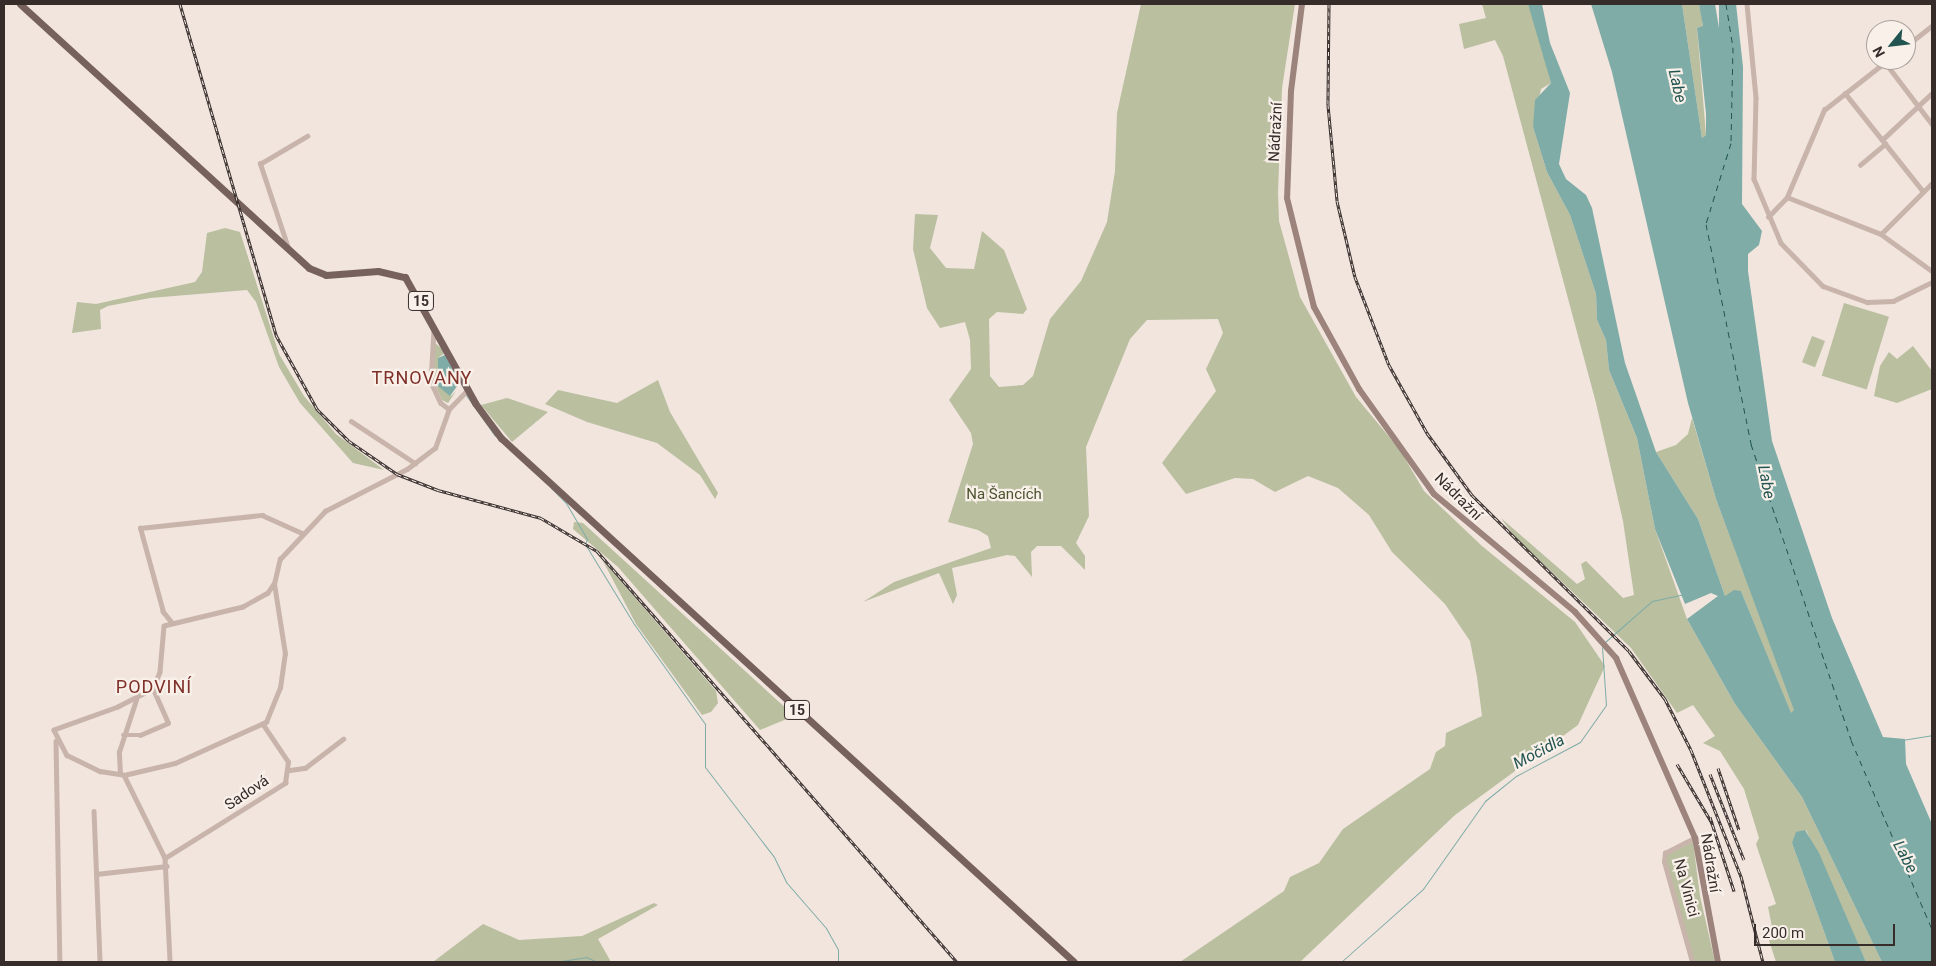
<!DOCTYPE html>
<meta charset="utf-8">
<style>
body{margin:0}
#map{position:relative;width:1936px;height:966px;overflow:hidden;background:#f1e5de;font-family:Roboto,sans-serif}
div>[style]{position:absolute}
[style*='--x']{left:calc(var(--x)*1px);top:calc(var(--y)*1px);width:calc(var(--w)*1px);rotate:calc(var(--a)*1deg)}
.green>*{inset:0;background:#b9bf9f;transform-origin:0 0}
.water>*{inset:0;background:#7faca7}
.stream>*{height:1px;margin:-0.5px;padding:0 0.5px;transform-origin:0.5px;border-radius:0.5px;background:#7faca7}
.ferry>*{height:1px;margin-top:-0.5px;transform-origin:0;background:repeating-linear-gradient(90deg,#225551 0 6px,transparent 0 11px)}
.minor>*{height:4.5px;margin:-2.25px;padding:0 2.25px;transform-origin:2.25px;border-radius:2.25px;background:#c8b4ab}
.secondary>*{height:6px;margin:-3px;padding:0 3px;transform-origin:3px;border-radius:3px;background:#9c837c}
.primary>*{height:7px;margin:-3.5px;padding:0 3.5px;transform-origin:3.5px;border-radius:3.5px;background:#77615c}
.rail>*{height:3px;margin-top:-1.5px;transform-origin:0;background:repeating-linear-gradient(90deg,#f9f0ea 0 4px,#362c2a 0 8px);box-sizing:border-box;border-block:1px solid #362c2a}
span{translate:-50% -50%;white-space:nowrap;text-align:center;line-height:1.15;-webkit-text-stroke:4.5px #f9f0ea;paint-order:stroke}
.shield-label span{padding:1px 4px;background:#f9f0ea;border:1px solid;border-radius:4px;-webkit-text-stroke-width:0}
.shield-label{font-size:14px;color:#362c2a;font-weight:700}
.street-label{font-size:15px;color:#362c2a}
.park-label{font-size:15px;color:#4b532f}
.water-label{font-size:16px;color:#225551;font-style:italic}
.quarter-label{font-size:18px;color:#7f3129;letter-spacing:1px}
.frame{position:absolute;inset:0;border:5px solid #362c2a;pointer-events:none}
.north{position:absolute;left:1866px;top:20px;width:50px;height:50px;box-sizing:border-box;background:#f9f0ea;border:1px solid #aba29d;border-radius:50%;rotate:241deg;font-size:14px;font-weight:700;line-height:20px;text-align:center;color:#362c2a}
.north::after{content:'';display:block;margin:auto;width:18px;height:22px;background:#225551;clip-path:polygon(50% 0,100% 100%,50% 72%,0 100%)}
.scale{position:absolute;left:1754px;top:924px;width:141px;height:22px;box-sizing:border-box;border:2px solid #362c2a;border-top:0;padding-left:6px;font-size:15px;line-height:18px;white-space:nowrap;color:#362c2a;-webkit-text-stroke:4px #f9f0ea;paint-order:stroke}
</style>
<div id="map">
<div class="green">
<i style="clip-path:polygon(1141px 4px,1295px 4px,1282px 88px,1278px 192px,1279px 221px,1300px 297px,1356px 397px,1400px 450px,1424px 491px,1482px 546px,1575px 622px,1605px 666px,1578px 725px,1455px 815px,1300px 962px,1180px 962px,1284px 891px,1290px 877px,1319px 863px,1343px 829px,1430px 769px,1436px 752px,1445px 746px,1446px 733px,1482px 716px,1477px 677px,1470px 641px,1445px 604px,1392px 552px,1369px 515px,1338px 488px,1308px 476px,1275px 492px,1253px 479px,1235px 478px,1186px 494px,1162px 463px,1216px 391px,1206px 369px,1223px 333px,1218px 319px,1147px 320px,1130px 339px,1086px 447px,1089px 516px,1076px 543px,1085px 556px,1085px 570px,1061px 546px,1037px 546px,1031px 552px,1032px 577px,1015px 556px,1007px 555px,952px 568px,957px 595px,953px 604px,939px 573px,863px 602px,894px 582px,991px 548px,988px 536px,978px 530px,948px 522px,973px 444px,971px 433px,949px 400px,971px 369px,970px 340px,965px 322px,940px 328px,927px 308px,913px 249px,915px 214px,938px 215px,930px 248px,946px 268px,974px 269px,982px 231px,1004px 250px,1027px 309px,1023px 314px,997px 312px,989px 319px,990px 376px,999px 387px,1023px 385px,1033px 376px,1050px 319px,1081px 281px,1107px 222px,1115px 171px,1117px 113px)"></i>
<i style="clip-path:polygon(1482px 4px,1528px 4px,1537px 25px,1551px 83px,1541px 89px,1533px 127px,1547px 172px,1570px 215px,1596px 294px,1597px 320px,1606px 340px,1609px 370px,1637px 438px,1655px 529px,1687px 619px,1735px 704px,1802px 797px,1882px 962px,1866px 962px,1806px 830px,1792px 843px,1835px 962px,1776px 962px,1766px 931px,1772px 927px,1768px 907px,1776px 904px,1756px 844px,1759px 838px,1744px 789px,1720px 751px,1703px 743px,1715px 736px,1693px 705px,1677px 713px,1631px 648px,1514px 536px,1501px 518px,1577px 584px,1585px 579px,1581px 564px,1586px 561px,1623px 598px,1634px 595px,1623px 521px,1596px 403px,1503px 56px,1495px 40px,1464px 49px,1459px 24px,1486px 18px)"></i>
<i style="clip-path:polygon(1682px 4px,1699px 4px,1701px 12px,1703px 27px,1697px 28px,1706px 135px,1702px 138px)"></i>
<i style="clip-path:polygon(225px 228px,240px 232px,279px 354px,304px 396px,336px 434px,384px 470px,353px 463px,300px 403px,279px 367px,256px 302px,247px 290px,150px 298px,108px 306px,100px 310px,101px 329px,72px 333px,77px 302px,96px 304px,195px 282px,202px 272px,207px 233px)"></i>
<i style="left:1844px;top:303px;width:47px;height:76px;rotate:17deg"></i>
<i style="left:1812px;top:336px;width:14px;height:28px;rotate:21deg"></i>
<i style="clip-path:polygon(435px 343px,446px 352px,438px 358px,439px 384px,451px 396px,456px 391px,448px 403px,442px 400px,433px 380px)"></i>
<i style="clip-path:polygon(1913px 346px,1932px 371px,1932px 389px,1897px 403px,1874px 396px,1880px 366px,1889px 352px,1897px 359px)"></i>
<i style="clip-path:polygon(658px 380px,670px 412px,718px 493px,715px 499px,700px 475px,657px 443px,587px 422px,545px 404px,558px 390px,617px 403px)"></i>
<i style="clip-path:polygon(507px 398px,548px 412px,512px 442px,481px 405px)"></i>
<i style="clip-path:polygon(1692px 418px,1716px 499px,1795px 710px,1791px 714px,1741px 591px,1725px 596px,1698px 519px,1656px 452px,1676px 445px,1688px 434px)"></i>
<i style="clip-path:polygon(574px 522px,583px 523px,790px 712px,789px 718px,760px 730px,618px 567px,573px 529px)"></i>
<i style="clip-path:polygon(603px 561px,716px 691px,718px 703px,711px 712px,702px 715px,636px 624px)"></i>
<i style="clip-path:polygon(1693px 842px,1700px 896px,1715px 962px,1694px 962px,1666px 862px,1667px 855px)"></i>
<i style="clip-path:polygon(654px 903px,658px 905px,598px 939px,611px 962px,433px 962px,483px 924px,519px 940px,582px 936px)"></i>
</div>
<div class="water">
<i style="clip-path:polygon(1528px 4px,1542px 4px,1550px 43px,1570px 93px,1559px 164px,1566px 179px,1586px 195px,1592px 208px,1625px 363px,1656px 452px,1698px 519px,1725px 596px,1734px 590px,1741px 591px,1791px 713px,1794px 710px,1716px 499px,1688px 403px,1612px 72px,1591px 4px,1682px 4px,1702px 138px,1706px 135px,1706px 114px,1697px 28px,1703px 26px,1699px 4px,1715px 4px,1719px 28px,1719px 4px,1736px 4px,1743px 67px,1742px 204px,1762px 231px,1759px 245px,1748px 254px,1748px 271px,1772px 441px,1832px 618px,1883px 737px,1905px 739px,1906px 764px,1932px 824px,1932px 962px,1882px 962px,1802px 797px,1735px 704px,1687px 619px,1718px 596px,1711px 593px,1685px 604px,1655px 529px,1637px 438px,1609px 370px,1606px 340px,1597px 320px,1596px 294px,1570px 215px,1547px 172px,1533px 127px,1535px 100px,1551px 83px)"></i>
<i style="clip-path:polygon(445px 355px,460px 382px,450px 396px,438px 386px,438px 358px)"></i>
<i style="clip-path:polygon(1805px 830px,1819px 853px,1866px 962px,1835px 962px,1792px 843px,1796px 832px)"></i>
</div>
<div class="stream">
<i style="--x:466;--y:395;--w:50;--a:54.7"></i>
<i style="--x:551;--y:488;--w:21;--a:45"></i>
<i style="--x:566;--y:503;--w:42;--a:59.7"></i>
<i style="--x:587;--y:539;--w:5;--a:112"></i>
<i style="--x:585;--y:544;--w:94;--a:58.5"></i>
<i style="--x:634;--y:624;--w:123;--a:54.6"></i>
<i style="--x:705;--y:724;--w:43;--a:90"></i>
<i style="--x:705;--y:767;--w:113;--a:52.5"></i>
<i style="--x:774;--y:857;--w:28;--a:64"></i>
<i style="--x:786;--y:882;--w:61;--a:49"></i>
<i style="--x:826;--y:928;--w:25;--a:61"></i>
<i style="--x:838;--y:950;--w:12;--a:90"></i>
<i style="--x:1605;--y:642;--w:62;--a:-41.1"></i>
<i style="--x:1652;--y:601;--w:30;--a:-12"></i>
<i style="--x:1902;--y:740;--w:30;--a:-9"></i>
<i style="--x:493;--y:962;--w:47;--a:0"></i>
<i style="--x:555;--y:962;--w:31;--a:-9"></i>
<i style="--x:586;--y:957;--w:12;--a:24"></i>
<i style="--x:1341;--y:962;--w:110;--a:-41.7"></i>
<i style="--x:1423;--y:889;--w:108;--a:-54.8"></i>
<i style="--x:1485;--y:801;--w:40;--a:-39"></i>
<i style="--x:1516;--y:776;--w:72;--a:-28"></i>
<i style="--x:1580;--y:742;--w:45;--a:-54.9"></i>
<i style="--x:1606;--y:705;--w:58;--a:-93.9"></i>
</div>
<div class="ferry">
<i style="--x:1726;--y:4;--w:44;--a:80.8"></i>
<i style="--x:1733;--y:47;--w:96;--a:91.2"></i>
<i style="--x:1731;--y:143;--w:85;--a:107.2"></i>
<i style="--x:1706;--y:224;--w:225;--a:78.4"></i>
<i style="--x:1751;--y:444;--w:312;--a:71.3"></i>
<i style="--x:1851;--y:740;--w:206;--a:66.8"></i>
</div>
<div class="minor">
<i style="--x:1747;--y:4;--w:94;--a:84.5"></i>
<i style="--x:1756;--y:98;--w:81;--a:91.4"></i>
<i style="--x:1754;--y:179;--w:69;--a:67.1"></i>
<i style="--x:1781;--y:243;--w:60;--a:45.7"></i>
<i style="--x:1823;--y:286;--w:47;--a:20"></i>
<i style="--x:1867;--y:302;--w:26;--a:-2"></i>
<i style="--x:1893;--y:301;--w:43;--a:-26"></i>
<i style="--x:1906;--y:46;--w:33;--a:-38"></i>
<i style="--x:1885;--y:62;--w:78;--a:52.8"></i>
<i style="--x:1845;--y:93;--w:125;--a:51.5"></i>
<i style="--x:1882;--y:140;--w:69;--a:-43.2"></i>
<i style="--x:1860;--y:165;--w:33;--a:-40"></i>
<i style="--x:1787;--y:197;--w:101;--a:21.5"></i>
<i style="--x:1881;--y:234;--w:63;--a:36"></i>
<i style="--x:1768;--y:217;--w:28;--a:-46"></i>
<i style="--x:1787;--y:197;--w:95;--a:-67"></i>
<i style="--x:1824;--y:110;--w:81;--a:-38"></i>
<i style="--x:1881;--y:234;--w:72;--a:-45"></i>
<i style="--x:288;--y:248;--w:89;--a:-108.4"></i>
<i style="--x:260;--y:164;--w:55;--a:-30.8"></i>
<i style="--x:434;--y:330;--w:52;--a:93.3"></i>
<i style="--x:431;--y:382;--w:23;--a:65"></i>
<i style="--x:441;--y:403;--w:10;--a:37"></i>
<i style="--x:351;--y:421;--w:77;--a:33.3"></i>
<i style="--x:274;--y:584;--w:11;--a:124"></i>
<i style="--x:268;--y:593;--w:29;--a:151"></i>
<i style="--x:243;--y:607;--w:81;--a:166.5"></i>
<i style="--x:164;--y:626;--w:46;--a:95"></i>
<i style="--x:160;--y:672;--w:18;--a:112"></i>
<i style="--x:153;--y:689;--w:39;--a:153"></i>
<i style="--x:118;--y:707;--w:68;--a:160.2"></i>
<i style="--x:54;--y:730;--w:28;--a:63"></i>
<i style="--x:67;--y:755;--w:37;--a:26"></i>
<i style="--x:100;--y:771;--w:24;--a:9"></i>
<i style="--x:124;--y:775;--w:52;--a:-13.2"></i>
<i style="--x:175;--y:763;--w:100;--a:-24.3"></i>
<i style="--x:266;--y:722;--w:37;--a:-68"></i>
<i style="--x:280;--y:688;--w:34;--a:-82"></i>
<i style="--x:285;--y:654;--w:71;--a:-98.9"></i>
<i style="--x:274;--y:584;--w:26;--a:-77"></i>
<i style="--x:280;--y:559;--w:66;--a:-46.8"></i>
<i style="--x:325;--y:511;--w:92;--a:-27.1"></i>
<i style="--x:407;--y:469;--w:35;--a:-37"></i>
<i style="--x:435;--y:448;--w:41;--a:-70.3"></i>
<i style="--x:449;--y:409;--w:28;--a:-46"></i>
<i style="--x:171;--y:622;--w:13;--a:-129"></i>
<i style="--x:163;--y:612;--w:87;--a:-105.3"></i>
<i style="--x:140;--y:528;--w:123;--a:-6.1"></i>
<i style="--x:262;--y:515;--w:44;--a:24.2"></i>
<i style="--x:123;--y:735;--w:17;--a:0"></i>
<i style="--x:140;--y:735;--w:30;--a:-23"></i>
<i style="--x:168;--y:723;--w:37;--a:-114"></i>
<i style="--x:56;--y:741;--w:221;--a:89"></i>
<i style="--x:290;--y:770;--w:15;--a:-8"></i>
<i style="--x:305;--y:768;--w:48;--a:-37.3"></i>
<i style="--x:120;--y:774;--w:22;--a:-93"></i>
<i style="--x:119;--y:752;--w:55;--a:-71.9"></i>
<i style="--x:124;--y:775;--w:93;--a:63.7"></i>
<i style="--x:165;--y:858;--w:104;--a:87.2"></i>
<i style="--x:94;--y:811;--w:151;--a:87.7"></i>
<i style="--x:165;--y:858;--w:142;--a:-32"></i>
<i style="--x:285;--y:783;--w:21;--a:-82"></i>
<i style="--x:288;--y:762;--w:45;--a:-124"></i>
<i style="--x:96;--y:874;--w:71;--a:-6.4"></i>
<i style="--x:1692;--y:962;--w:104;--a:-105.6"></i>
<i style="--x:1664;--y:862;--w:9;--a:-84"></i>
<i style="--x:1665;--y:853;--w:34;--a:-27"></i>
</div>
<div class="secondary">
<i style="--x:1302;--y:4;--w:88;--a:97.2"></i>
<i style="--x:1291;--y:91;--w:107;--a:92.1"></i>
<i style="--x:1287;--y:198;--w:112;--a:76.1"></i>
<i style="--x:1314;--y:307;--w:94;--a:61.2"></i>
<i style="--x:1359;--y:389;--w:129;--a:54.5"></i>
<i style="--x:1434;--y:494;--w:184;--a:39.9"></i>
<i style="--x:1575;--y:612;--w:62;--a:48.3"></i>
<i style="--x:1616;--y:658;--w:197;--a:66.3"></i>
<i style="--x:1695;--y:838;--w:126;--a:79.5"></i>
</div>
<div class="primary">
<i style="--x:20;--y:4;--w:391;--a:42.4"></i>
<i style="--x:309;--y:268;--w:18;--a:22"></i>
<i style="--x:326;--y:275;--w:52;--a:-4.4"></i>
<i style="--x:378;--y:271;--w:28;--a:13"></i>
<i style="--x:405;--y:277;--w:144;--a:60.9"></i>
<i style="--x:475;--y:403;--w:44;--a:53.4"></i>
<i style="--x:501;--y:438;--w:776;--a:42.44"></i>
</div>
<div class="rail">
<i style="--x:180;--y:4;--w:345;--a:73.8"></i>
<i style="--x:276;--y:335;--w:85;--a:61"></i>
<i style="--x:317;--y:409;--w:45;--a:45"></i>
<i style="--x:349;--y:441;--w:58;--a:34.5"></i>
<i style="--x:397;--y:474;--w:44;--a:21.3"></i>
<i style="--x:438;--y:490;--w:107;--a:15.2"></i>
<i style="--x:541;--y:518;--w:65;--a:30.5"></i>
<i style="--x:597;--y:551;--w:546;--a:48.78"></i>
<i style="--x:1329;--y:4;--w:101;--a:90.6"></i>
<i style="--x:1328;--y:105;--w:96;--a:84.6"></i>
<i style="--x:1337;--y:201;--w:78;--a:76.7"></i>
<i style="--x:1355;--y:277;--w:94;--a:68.9"></i>
<i style="--x:1389;--y:365;--w:78;--a:60.8"></i>
<i style="--x:1427;--y:433;--w:77;--a:54"></i>
<i style="--x:1472;--y:495;--w:221;--a:44.8"></i>
<i style="--x:1629;--y:651;--w:60;--a:53.1"></i>
<i style="--x:1665;--y:699;--w:57;--a:63"></i>
<i style="--x:1691;--y:750;--w:136;--a:68.4"></i>
<i style="--x:1741;--y:876;--w:89;--a:75.7"></i>
<i style="--x:1677;--y:764;--w:69;--a:59.3"></i>
<i style="--x:1718;--y:768;--w:65;--a:71.3"></i>
<i style="--x:1710;--y:774;--w:92;--a:68.4"></i>
<i style="--x:1710;--y:817;--w:78;--a:72"></i>
</div>
<div class="shield-label">
<span style="left:421px;top:301px">15</span>
<span style="left:797px;top:710px">15</span>
</div>
<div class="street-label">
<span style="left:1276px;top:132px;rotate:-87deg">Nádražní</span>
<span style="left:1458px;top:497px;rotate:45deg">Nádražní</span>
<span style="left:247px;top:793px;rotate:-34deg">Sadová</span>
<span style="left:1710px;top:863px;rotate:81deg">Nádražní</span>
<span style="left:1686px;top:888px;rotate:75deg">Na Vinici</span>
</div>
<div class="park-label">
<span style="left:1004px;top:495px">Na Šancích</span>
</div>
<div class="water-label">
<span style="left:1677px;top:86px;rotate:77deg">Labe</span>
<span style="left:1766px;top:482px;rotate:79deg">Labe</span>
<span style="left:1539px;top:752px;rotate:-28deg">Močidla</span>
<span style="left:1905px;top:857px;rotate:62deg">Labe</span>
</div>
<div class="quarter-label">
<span style="left:422px;top:378px">TRNOVANY</span>
<span style="left:154px;top:687px">PODVINÍ</span>
</div>
<div class="frame"></div>
<div class="north">N</div>
<div class="scale">200 m</div>
</div>
